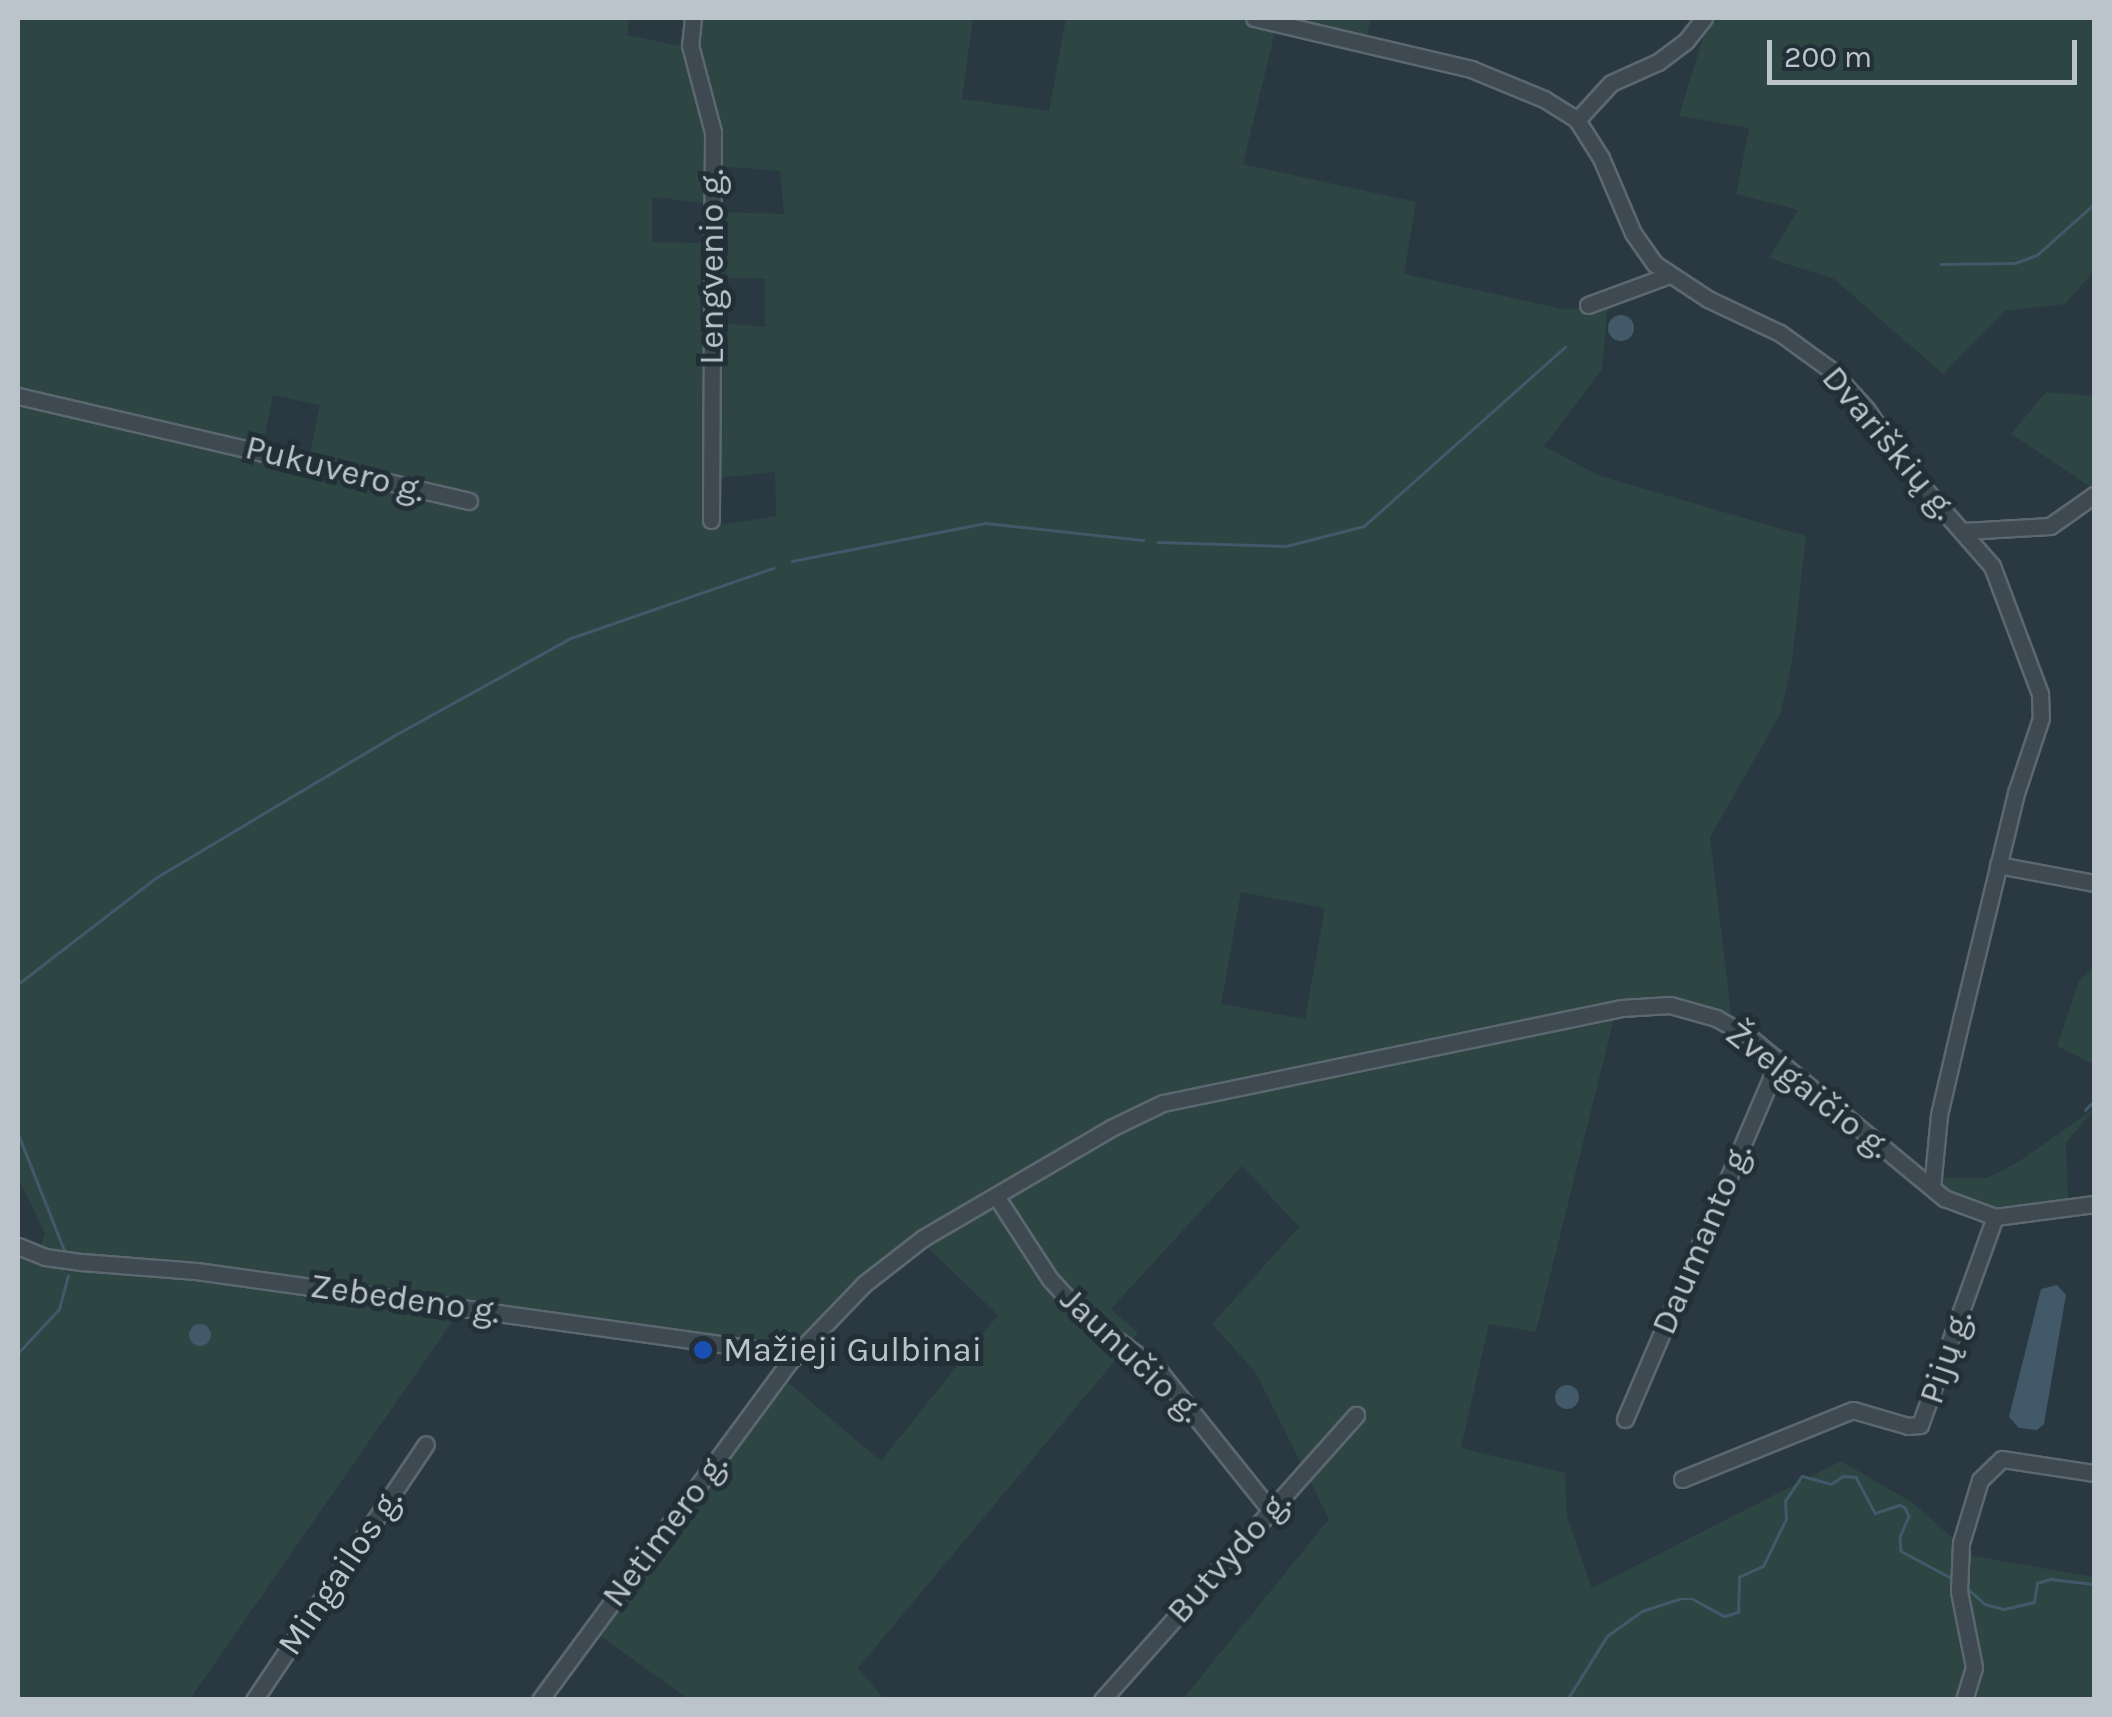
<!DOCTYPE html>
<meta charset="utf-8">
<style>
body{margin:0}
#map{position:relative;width:2112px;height:1717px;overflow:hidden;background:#2a3842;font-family:Karla,sans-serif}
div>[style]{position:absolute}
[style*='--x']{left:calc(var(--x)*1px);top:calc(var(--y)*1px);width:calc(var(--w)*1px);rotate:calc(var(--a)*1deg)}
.green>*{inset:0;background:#2d4543}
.water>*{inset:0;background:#415969}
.round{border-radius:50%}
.stream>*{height:2.5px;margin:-1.25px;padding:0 1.25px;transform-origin:1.25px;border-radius:1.25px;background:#415969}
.roads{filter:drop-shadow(2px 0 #5c676f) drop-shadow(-2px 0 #5c676f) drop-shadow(0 2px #5c676f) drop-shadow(0 -2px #5c676f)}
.minor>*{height:15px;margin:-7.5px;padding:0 7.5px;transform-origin:7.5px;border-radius:7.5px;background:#3e4952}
.dots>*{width:28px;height:28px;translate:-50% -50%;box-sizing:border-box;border:5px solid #232f37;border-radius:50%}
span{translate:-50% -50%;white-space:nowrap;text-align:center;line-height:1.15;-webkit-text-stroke:10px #232f37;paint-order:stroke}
.street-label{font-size:35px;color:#bbc4cb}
.poi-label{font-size:35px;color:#bbc4cb}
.left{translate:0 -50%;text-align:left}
.frame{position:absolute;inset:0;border:20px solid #bbc4cb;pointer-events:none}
.scale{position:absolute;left:1767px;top:40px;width:310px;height:45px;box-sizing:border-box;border:5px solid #bbc4cb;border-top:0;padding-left:12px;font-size:30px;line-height:35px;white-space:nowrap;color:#bbc4cb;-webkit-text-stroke:8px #232f37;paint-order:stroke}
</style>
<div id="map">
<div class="green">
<i style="clip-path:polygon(evenodd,18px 18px,629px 18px,627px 35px,680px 46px,685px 18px,973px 18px,962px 99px,1049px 111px,1066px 18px,1230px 18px,1276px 28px,1243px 164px,1416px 202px,1404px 274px,1567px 310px,1608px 302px,1602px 369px,1544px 446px,1600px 476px,1806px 536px,1792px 662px,1780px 715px,1710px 837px,1732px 1022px,1677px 1002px,1452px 1038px,1184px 1091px,976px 1200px,895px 1250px,809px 1333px,785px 1347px,213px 1269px,40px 1250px,45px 1233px,18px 1178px,18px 18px,708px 165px,780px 171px,784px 214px,720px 212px,720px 278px,765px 279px,765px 327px,700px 321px,701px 243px,652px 242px,652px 197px,705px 203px,708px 165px,18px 18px,273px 395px,320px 405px,307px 468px,260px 458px,273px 395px,18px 18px,775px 472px,776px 516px,707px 527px,707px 479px,775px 472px,18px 18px,1241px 892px,1325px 908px,1305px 1019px,1221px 1004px,1241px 892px)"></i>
<i style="clip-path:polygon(1287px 18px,1371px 18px,1367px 36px)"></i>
<i style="clip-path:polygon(1709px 18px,2094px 18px,2094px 271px,2065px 304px,2005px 311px,1943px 374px,1834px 279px,1769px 258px,1798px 210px,1736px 194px,1749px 128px,1679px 116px)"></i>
<i style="clip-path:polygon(2046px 392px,2094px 396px,2094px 494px,2092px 488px,2011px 434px)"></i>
<i style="clip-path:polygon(2094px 967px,2094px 1065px,2057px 1046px,2079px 981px)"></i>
<i style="clip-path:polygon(1615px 1015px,1536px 1332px,1489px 1324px,1461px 1448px,1565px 1473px,1567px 1517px,1592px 1588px,1841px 1461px,1913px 1503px,1973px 1556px,2094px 1577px,2094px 1699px,1183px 1699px,1329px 1519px,1256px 1373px,1212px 1324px,1299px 1227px,1242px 1166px,1111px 1309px,1138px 1333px,858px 1668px,884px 1699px,688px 1699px,595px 1632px,784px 1379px,881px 1461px,998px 1315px,923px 1243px,1159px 1110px)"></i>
<i style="clip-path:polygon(2094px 1109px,2066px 1143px,2068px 1200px,1988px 1210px,1944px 1187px,1941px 1177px,1987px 1178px,2018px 1162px)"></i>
<i style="clip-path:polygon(18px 1251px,459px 1312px,190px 1699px,18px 1699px)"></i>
</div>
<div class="water">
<i class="round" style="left:1608px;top:315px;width:26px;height:26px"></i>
<i style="clip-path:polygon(2057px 1285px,2066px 1295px,2044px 1424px,2037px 1430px,2019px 1428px,2009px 1417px,2041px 1289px)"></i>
<i class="round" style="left:189px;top:1324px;width:22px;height:22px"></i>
<i class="round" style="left:1555px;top:1385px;width:24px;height:24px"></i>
</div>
<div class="stream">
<i style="--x:1941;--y:264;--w:74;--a:-0.8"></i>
<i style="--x:2015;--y:263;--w:23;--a:-20"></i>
<i style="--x:2037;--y:255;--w:76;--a:-41.8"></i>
<i style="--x:1158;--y:542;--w:128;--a:1.8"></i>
<i style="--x:1286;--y:546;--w:81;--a:-14.4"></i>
<i style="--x:1364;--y:526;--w:269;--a:-41.7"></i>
<i style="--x:792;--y:561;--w:198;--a:-11.1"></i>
<i style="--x:986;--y:523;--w:158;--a:6.2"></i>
<i style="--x:18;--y:984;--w:175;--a:-37.6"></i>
<i style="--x:157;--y:877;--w:277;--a:-30.8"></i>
<i style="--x:395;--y:735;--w:201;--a:-28.9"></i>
<i style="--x:571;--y:638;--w:214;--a:-19.1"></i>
<i style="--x:2085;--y:1110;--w:8;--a:-45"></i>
<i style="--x:18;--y:1133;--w:128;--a:68.4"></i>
<i style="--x:18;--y:1353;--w:60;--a:-47"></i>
<i style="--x:59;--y:1309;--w:34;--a:-75"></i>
<i style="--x:1966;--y:1587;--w:25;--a:42"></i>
<i style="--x:1985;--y:1604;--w:20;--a:15"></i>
<i style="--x:2004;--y:1609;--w:31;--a:-13"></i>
<i style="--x:2034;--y:1602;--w:19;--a:-81"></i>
<i style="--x:2037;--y:1583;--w:14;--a:-17"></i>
<i style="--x:2050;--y:1579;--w:44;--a:6.5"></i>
<i style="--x:1567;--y:1700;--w:75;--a:-58"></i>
<i style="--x:1607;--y:1636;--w:43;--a:-35.5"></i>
<i style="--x:1642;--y:1611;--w:40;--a:-18"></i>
<i style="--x:1680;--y:1599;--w:13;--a:0"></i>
<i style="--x:1693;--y:1599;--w:35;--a:29"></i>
<i style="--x:1724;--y:1616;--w:15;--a:-16"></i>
<i style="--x:1738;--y:1612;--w:35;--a:-88"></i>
<i style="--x:1739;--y:1577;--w:26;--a:-25"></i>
<i style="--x:1763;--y:1566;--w:52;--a:-63.9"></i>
<i style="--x:1786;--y:1519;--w:18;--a:-93"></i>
<i style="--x:1785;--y:1501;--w:30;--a:-56"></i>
<i style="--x:1802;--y:1476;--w:30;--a:15"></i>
<i style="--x:1831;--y:1484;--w:14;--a:-34"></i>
<i style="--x:1843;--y:1476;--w:13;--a:4"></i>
<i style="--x:1856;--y:1477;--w:41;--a:62.2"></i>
<i style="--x:1875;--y:1513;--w:26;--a:-18"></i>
<i style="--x:1900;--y:1505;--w:6;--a:31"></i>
<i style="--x:1905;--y:1508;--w:9;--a:63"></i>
<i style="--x:1909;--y:1516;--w:23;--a:113"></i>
<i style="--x:1900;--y:1537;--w:14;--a:86"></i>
<i style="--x:1901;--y:1551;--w:61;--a:28.2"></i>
</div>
<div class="roads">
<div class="minor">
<i style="--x:693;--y:18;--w:27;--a:96"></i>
<i style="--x:690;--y:45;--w:90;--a:75.2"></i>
<i style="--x:713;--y:132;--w:388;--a:90.3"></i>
<i style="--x:1254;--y:18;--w:223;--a:13.2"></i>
<i style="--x:1471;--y:69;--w:79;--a:22.3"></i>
<i style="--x:1544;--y:99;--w:39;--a:32"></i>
<i style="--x:1577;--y:120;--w:45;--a:57.7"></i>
<i style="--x:1601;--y:158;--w:82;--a:66.9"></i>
<i style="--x:1633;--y:233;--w:38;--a:55"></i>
<i style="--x:1655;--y:264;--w:64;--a:33.4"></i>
<i style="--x:1708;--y:299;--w:80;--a:25.3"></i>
<i style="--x:1780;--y:333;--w:63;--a:36"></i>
<i style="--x:1831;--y:370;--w:54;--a:48"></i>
<i style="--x:1867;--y:410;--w:71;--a:55.9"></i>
<i style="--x:1907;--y:469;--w:129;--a:48.8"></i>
<i style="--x:1992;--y:566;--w:137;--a:69.4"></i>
<i style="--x:2040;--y:694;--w:24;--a:88"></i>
<i style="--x:2041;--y:718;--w:79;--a:108.4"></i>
<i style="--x:2016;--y:793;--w:229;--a:103.6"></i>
<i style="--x:1962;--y:1016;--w:102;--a:103.1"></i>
<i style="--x:1939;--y:1115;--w:73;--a:95.5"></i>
<i style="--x:1577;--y:120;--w:50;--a:-47.4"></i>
<i style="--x:1611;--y:83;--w:51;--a:-24.1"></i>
<i style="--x:1658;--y:62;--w:35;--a:-37"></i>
<i style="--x:1686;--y:41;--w:29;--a:-52"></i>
<i style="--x:1588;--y:305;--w:86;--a:-20.3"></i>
<i style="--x:18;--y:396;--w:463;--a:13.1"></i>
<i style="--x:1964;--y:531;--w:86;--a:-3.3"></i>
<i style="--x:2050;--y:526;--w:54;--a:-35.2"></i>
<i style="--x:1998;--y:865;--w:98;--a:10.6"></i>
<i style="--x:996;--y:1196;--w:99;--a:57"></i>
<i style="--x:1050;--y:1279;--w:46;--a:47.6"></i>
<i style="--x:1081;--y:1313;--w:97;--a:36.6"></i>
<i style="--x:1159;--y:1371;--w:179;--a:51.3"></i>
<i style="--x:18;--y:1246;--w:29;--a:22"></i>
<i style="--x:45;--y:1257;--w:37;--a:8"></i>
<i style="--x:82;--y:1262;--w:114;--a:4.5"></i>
<i style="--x:196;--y:1271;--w:572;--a:7.93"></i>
<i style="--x:763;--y:1350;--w:29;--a:22"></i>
<i style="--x:1625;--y:1419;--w:391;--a:-66.8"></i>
<i style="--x:1682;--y:1479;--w:184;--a:-22"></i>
<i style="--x:1853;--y:1410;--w:57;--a:16.2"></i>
<i style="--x:1908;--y:1426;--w:12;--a:-5"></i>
<i style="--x:1920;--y:1425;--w:221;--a:-70.2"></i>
<i style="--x:254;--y:1700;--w:308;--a:-56.1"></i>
<i style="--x:540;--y:1700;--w:421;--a:-53.6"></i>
<i style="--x:790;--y:1361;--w:107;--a:-46.1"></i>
<i style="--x:864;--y:1284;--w:75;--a:-37.9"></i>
<i style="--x:923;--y:1238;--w:218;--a:-30.3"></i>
<i style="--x:1111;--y:1128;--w:58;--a:-25.7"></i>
<i style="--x:1163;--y:1103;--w:469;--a:-11.7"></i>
<i style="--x:1622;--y:1008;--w:48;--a:-3.6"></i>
<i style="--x:1670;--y:1005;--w:48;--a:15.8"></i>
<i style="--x:1716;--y:1018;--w:35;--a:29"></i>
<i style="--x:1747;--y:1035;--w:256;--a:39.6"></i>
<i style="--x:1944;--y:1198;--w:54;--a:20.4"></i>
<i style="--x:1995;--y:1217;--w:100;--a:-7.5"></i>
<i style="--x:1102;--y:1700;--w:382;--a:-48.3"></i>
<i style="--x:1964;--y:1700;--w:34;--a:-73"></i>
<i style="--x:1974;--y:1667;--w:77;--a:-101.2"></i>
<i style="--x:1959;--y:1591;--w:48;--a:-87.6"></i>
<i style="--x:1961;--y:1543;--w:66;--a:-73.2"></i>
<i style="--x:1980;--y:1480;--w:30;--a:-44"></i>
<i style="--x:2002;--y:1459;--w:93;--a:8.7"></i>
</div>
</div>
<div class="dots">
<i style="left:703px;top:1350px;background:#1a4fb4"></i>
</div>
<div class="street-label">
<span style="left:712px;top:267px;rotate:-90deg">Lengvenio g.</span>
<span style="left:1889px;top:443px;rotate:50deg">Dvariškių g.</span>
<span style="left:335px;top:469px;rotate:14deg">Pukuvero g.</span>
<span style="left:1808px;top:1090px;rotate:38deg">Žvelgaičio g.</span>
<span style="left:1702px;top:1239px;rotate:-67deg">Daumanto g.</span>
<span style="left:405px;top:1299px;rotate:8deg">Zebedeno g.</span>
<span style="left:1131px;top:1355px;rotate:43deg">Jaunučio g.</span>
<span style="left:1946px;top:1357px;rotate:-71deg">Pijų g.</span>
<span style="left:665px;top:1530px;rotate:-53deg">Netimero g.</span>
<span style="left:1229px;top:1557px;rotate:-48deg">Butvydo g.</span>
<span style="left:340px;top:1572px;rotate:-56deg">Mingailos g.</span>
</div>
<div class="poi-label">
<span class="left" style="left:723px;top:1350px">Mažieji Gulbinai</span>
</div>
<div class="frame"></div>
<div class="scale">200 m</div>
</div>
